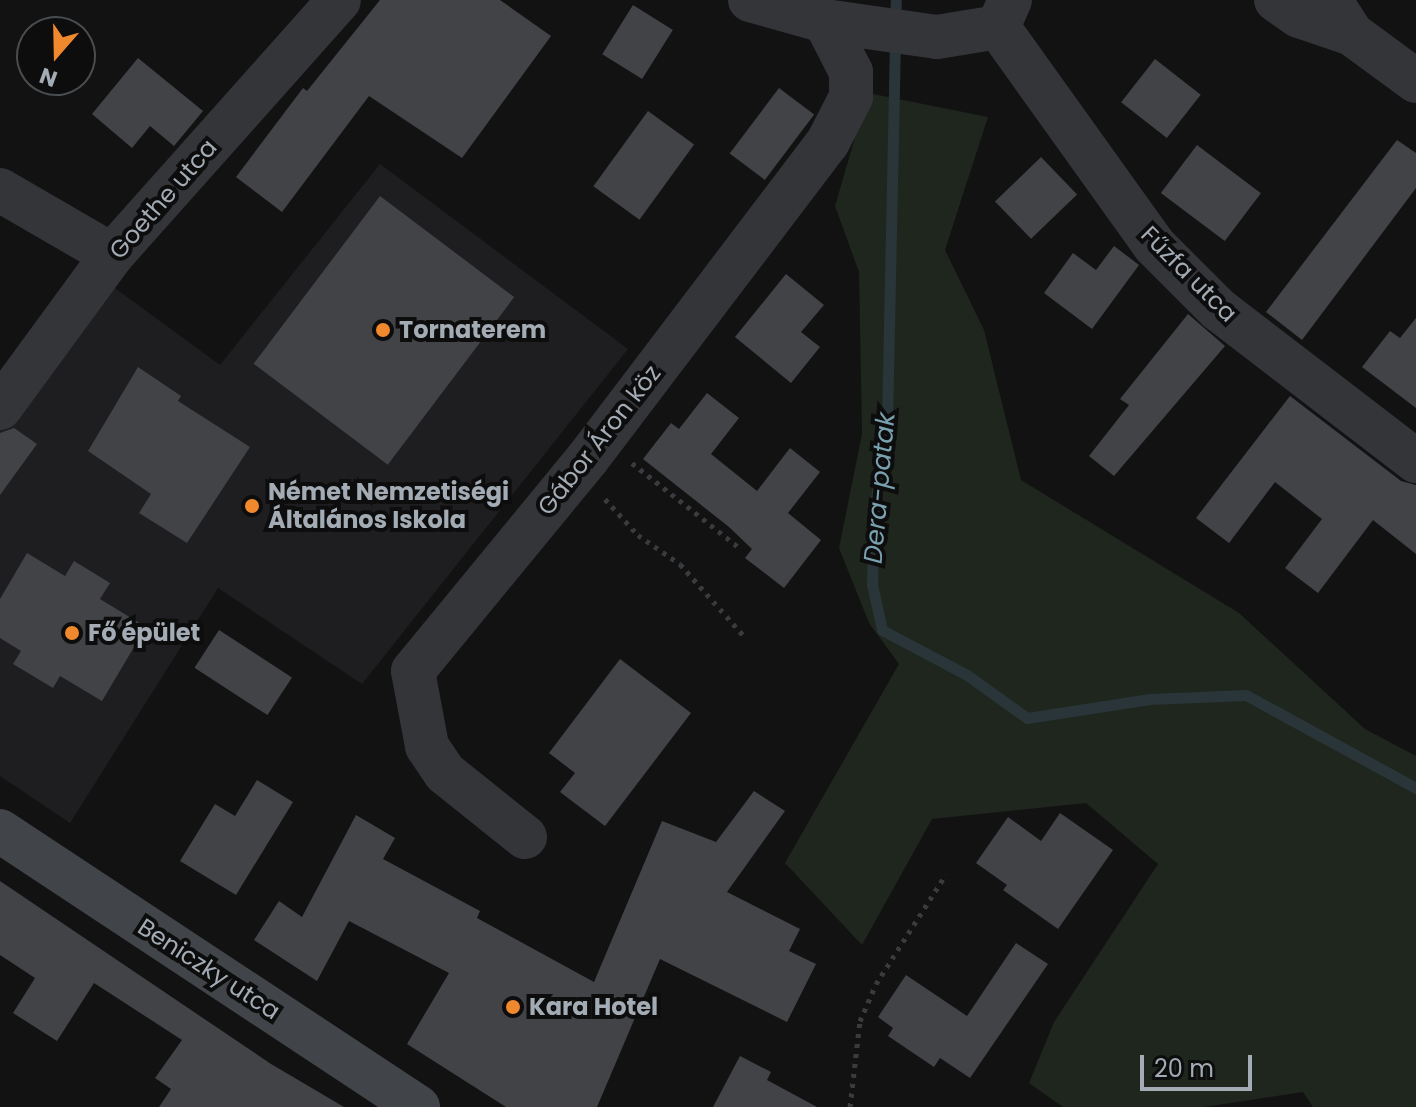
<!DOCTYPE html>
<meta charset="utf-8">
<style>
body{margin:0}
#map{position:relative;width:1416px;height:1107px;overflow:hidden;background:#121213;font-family:Poppins,sans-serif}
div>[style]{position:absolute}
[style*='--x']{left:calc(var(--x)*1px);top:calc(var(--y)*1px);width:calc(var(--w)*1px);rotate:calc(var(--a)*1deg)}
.built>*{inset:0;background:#1e1e20}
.green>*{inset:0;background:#1e261e}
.stream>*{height:11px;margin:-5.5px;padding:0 5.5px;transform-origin:5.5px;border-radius:5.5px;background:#2a3539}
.building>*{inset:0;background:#414346;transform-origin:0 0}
.path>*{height:5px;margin-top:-2.5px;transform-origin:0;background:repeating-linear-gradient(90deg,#393c3f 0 4px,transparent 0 10px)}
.minor>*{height:44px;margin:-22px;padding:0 22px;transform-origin:22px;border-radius:22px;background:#333538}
.secondary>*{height:44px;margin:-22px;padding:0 22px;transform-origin:22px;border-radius:22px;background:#414448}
.dots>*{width:22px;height:22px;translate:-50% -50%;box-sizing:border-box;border:4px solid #0d0d0e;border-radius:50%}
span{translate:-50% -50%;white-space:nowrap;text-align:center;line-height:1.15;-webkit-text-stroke:8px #0d0d0e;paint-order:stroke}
.street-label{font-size:24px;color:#a3acb4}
.poi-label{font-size:24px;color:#a3acb4;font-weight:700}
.left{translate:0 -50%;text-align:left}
.water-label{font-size:26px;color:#7aa1af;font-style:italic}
.north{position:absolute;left:16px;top:16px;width:80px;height:80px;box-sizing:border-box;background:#0d0d0e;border:2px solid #494d50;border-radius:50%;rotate:200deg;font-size:22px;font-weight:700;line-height:32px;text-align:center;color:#a3acb4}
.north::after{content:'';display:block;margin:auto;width:28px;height:36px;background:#f0882d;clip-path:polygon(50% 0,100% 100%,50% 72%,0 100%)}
.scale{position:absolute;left:1140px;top:1055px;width:112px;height:36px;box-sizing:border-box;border:4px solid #a3acb4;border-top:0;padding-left:10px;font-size:24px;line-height:28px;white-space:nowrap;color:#a3acb4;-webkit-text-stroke:6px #0d0d0e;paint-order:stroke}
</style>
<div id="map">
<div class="built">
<i style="clip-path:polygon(380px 164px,628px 349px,362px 684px,218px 588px,70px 823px,0 776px,0 425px,97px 275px,220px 365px)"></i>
</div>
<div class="green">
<i style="clip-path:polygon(868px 93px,988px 117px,945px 250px,984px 330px,1021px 480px,1239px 613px,1365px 729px,1416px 756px,1416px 1107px,1313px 1107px,1303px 1092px,1204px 1107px,1063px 1107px,1029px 1083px,1054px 1022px,1158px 864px,1086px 803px,932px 819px,862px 945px,785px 863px,899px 664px,869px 623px,839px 548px,862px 434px,859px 272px,835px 206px)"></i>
</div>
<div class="stream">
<i style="--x:895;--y:24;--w:24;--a:-88"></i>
<i style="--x:895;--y:41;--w:397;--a:91.2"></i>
<i style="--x:887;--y:438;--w:71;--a:100.5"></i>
<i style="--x:874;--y:508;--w:76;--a:91.5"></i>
<i style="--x:872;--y:584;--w:47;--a:77.7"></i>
<i style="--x:882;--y:630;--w:96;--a:27.9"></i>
<i style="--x:967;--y:675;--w:74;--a:35.6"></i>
<i style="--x:1027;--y:718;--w:124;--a:-8.8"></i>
<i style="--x:1150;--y:699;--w:96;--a:-2.4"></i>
<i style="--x:1246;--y:695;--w:194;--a:28.7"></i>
</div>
<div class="building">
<i style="clip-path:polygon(380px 0,500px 0,551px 36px,462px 158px,369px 96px,282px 212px,236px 177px,303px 88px,307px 91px)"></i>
<i style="left:633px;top:5px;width:47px;height:58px;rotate:32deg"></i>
<i style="clip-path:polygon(138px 58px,203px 111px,174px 146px,150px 126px,132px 148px,92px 114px)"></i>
<i style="left:1155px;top:59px;width:58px;height:55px;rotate:38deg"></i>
<i style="left:779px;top:88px;width:44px;height:82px;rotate:37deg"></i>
<i style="left:648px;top:111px;width:57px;height:93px;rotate:36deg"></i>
<i style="clip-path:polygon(1397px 140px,1416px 153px,1416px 188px,1302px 340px,1266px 312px)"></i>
<i style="left:1197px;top:145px;width:80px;height:60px;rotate:37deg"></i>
<i style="left:1041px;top:157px;width:52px;height:64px;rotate:46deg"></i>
<i style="left:380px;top:196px;width:168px;height:210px;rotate:37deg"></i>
<i style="clip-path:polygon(1114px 246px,1139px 265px,1092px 329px,1044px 293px,1073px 253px,1096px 270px)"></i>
<i style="clip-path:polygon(786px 274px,824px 305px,801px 332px,820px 347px,791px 383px,735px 337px)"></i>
<i style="clip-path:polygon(1188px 314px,1225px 346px,1114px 476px,1089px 456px,1129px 405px,1120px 399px)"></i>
<i style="clip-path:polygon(1416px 318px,1416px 408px,1362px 367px,1390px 331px,1400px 338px)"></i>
<i style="clip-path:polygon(138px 367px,181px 396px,178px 401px,250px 447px,187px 543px,139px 513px,151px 494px,88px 451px)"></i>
<i style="clip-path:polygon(707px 393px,739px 418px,711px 454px,757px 491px,790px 448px,820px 472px,788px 513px,821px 540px,784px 588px,745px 558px,752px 549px,729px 527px,643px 459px,671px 423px,679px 429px)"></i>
<i style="clip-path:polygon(1290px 396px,1401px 481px,1416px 485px,1416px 554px,1373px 520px,1318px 593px,1285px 568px,1322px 519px,1275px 482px,1229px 543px,1196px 518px)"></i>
<i style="clip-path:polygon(14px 428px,37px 444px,0 495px,0 433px)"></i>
<i style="clip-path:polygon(27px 553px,65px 576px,74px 561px,110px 583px,100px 599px,146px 627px,102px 701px,60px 676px,53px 688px,13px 664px,21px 651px,0 638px,0 599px)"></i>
<i style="left:219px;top:630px;width:87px;height:45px;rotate:33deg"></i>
<i style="clip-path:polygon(620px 659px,691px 713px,605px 826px,560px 792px,575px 773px,549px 753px)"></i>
<i style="clip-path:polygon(257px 780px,293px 802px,236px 895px,180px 861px,215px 804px,235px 816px)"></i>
<i style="clip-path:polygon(754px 791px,785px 811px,727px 892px,800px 929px,789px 951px,816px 964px,787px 1022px,660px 959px,597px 1107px,506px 1107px,407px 1044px,449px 973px,349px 921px,317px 981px,254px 940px,279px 901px,302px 917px,356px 815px,395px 838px,383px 859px,480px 911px,477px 918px,594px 982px,662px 821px,716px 842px)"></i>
<i style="clip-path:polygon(1060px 813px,1113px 850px,1058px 929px,1003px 890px,1007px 885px,976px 863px,1008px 817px,1041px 841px)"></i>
<i style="clip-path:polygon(0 881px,271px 1064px,344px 1107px,159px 1107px,171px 1089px,155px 1078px,182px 1040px,94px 983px,57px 1041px,13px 1013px,35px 978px,0 955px)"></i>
<i style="clip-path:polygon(1016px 943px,1048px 964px,970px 1078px,940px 1058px,934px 1067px,888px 1036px,893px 1028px,878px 1017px,906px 975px,967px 1016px)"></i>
<i style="clip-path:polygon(740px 1056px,771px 1072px,767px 1080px,817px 1107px,713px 1107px)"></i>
</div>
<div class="path">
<i style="--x:632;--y:463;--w:139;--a:38.3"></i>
<i style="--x:605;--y:499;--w:49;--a:47.5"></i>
<i style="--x:638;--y:535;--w:51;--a:34.6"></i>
<i style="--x:680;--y:564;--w:95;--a:48.4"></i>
<i style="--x:850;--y:1107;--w:87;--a:-83.4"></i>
<i style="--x:860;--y:1021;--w:40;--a:-66.6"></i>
<i style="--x:876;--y:984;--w:130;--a:-57.5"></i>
</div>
<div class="minor">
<i style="--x:750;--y:0;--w:78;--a:15.6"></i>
<i style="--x:825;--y:21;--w:113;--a:8.1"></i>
<i style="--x:937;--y:37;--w:62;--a:-9.3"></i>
<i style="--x:1010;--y:0;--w:30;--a:114"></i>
<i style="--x:998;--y:27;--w:268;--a:54.4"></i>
<i style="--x:1154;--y:245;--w:91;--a:45"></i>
<i style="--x:1218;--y:309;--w:250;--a:37.5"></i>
<i style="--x:1276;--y:0;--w:28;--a:35"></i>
<i style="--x:1299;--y:16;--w:56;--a:18.8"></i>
<i style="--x:1330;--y:0;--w:40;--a:57.1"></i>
<i style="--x:1352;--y:34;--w:79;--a:36.3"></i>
<i style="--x:0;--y:190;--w:129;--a:30.1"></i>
<i style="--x:0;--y:408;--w:190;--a:-53.8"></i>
<i style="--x:112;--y:255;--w:341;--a:-48.3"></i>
<i style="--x:525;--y:837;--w:102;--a:-141.3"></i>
<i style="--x:445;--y:773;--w:32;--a:-124"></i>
<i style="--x:427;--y:746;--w:76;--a:-100.6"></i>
<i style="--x:413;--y:671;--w:276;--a:-50.6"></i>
<i style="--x:588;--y:458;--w:397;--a:-52.8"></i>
<i style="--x:828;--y:142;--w:51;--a:-62.9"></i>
<i style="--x:851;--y:97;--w:25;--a:-90"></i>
<i style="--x:851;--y:72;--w:57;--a:-117"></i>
</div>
<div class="secondary">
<i style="--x:0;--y:831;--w:501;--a:33.44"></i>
</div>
<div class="dots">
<i style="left:383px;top:330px;background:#f0882d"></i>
<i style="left:252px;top:506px;background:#f0882d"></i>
<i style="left:72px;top:633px;background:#f0882d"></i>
<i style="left:513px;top:1007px;background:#f0882d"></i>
</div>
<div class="street-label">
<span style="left:163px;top:199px;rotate:-49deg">Goethe utca</span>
<span style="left:1189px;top:274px;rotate:45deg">Fűzfa utca</span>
<span style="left:599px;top:440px;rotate:-52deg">Gábor Áron köz</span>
<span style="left:209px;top:969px;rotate:33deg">Beniczky utca</span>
</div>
<div class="poi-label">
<span class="left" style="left:399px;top:330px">Tornaterem</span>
<span class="left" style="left:268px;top:506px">Német Nemzetiségi<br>Általános Iskola</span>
<span class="left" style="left:88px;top:633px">Fő épület</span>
<span class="left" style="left:529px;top:1007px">Kara Hotel</span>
</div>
<div class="water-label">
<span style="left:880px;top:488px;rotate:-85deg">Dera-patak</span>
</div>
<div class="north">N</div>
<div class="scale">20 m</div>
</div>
